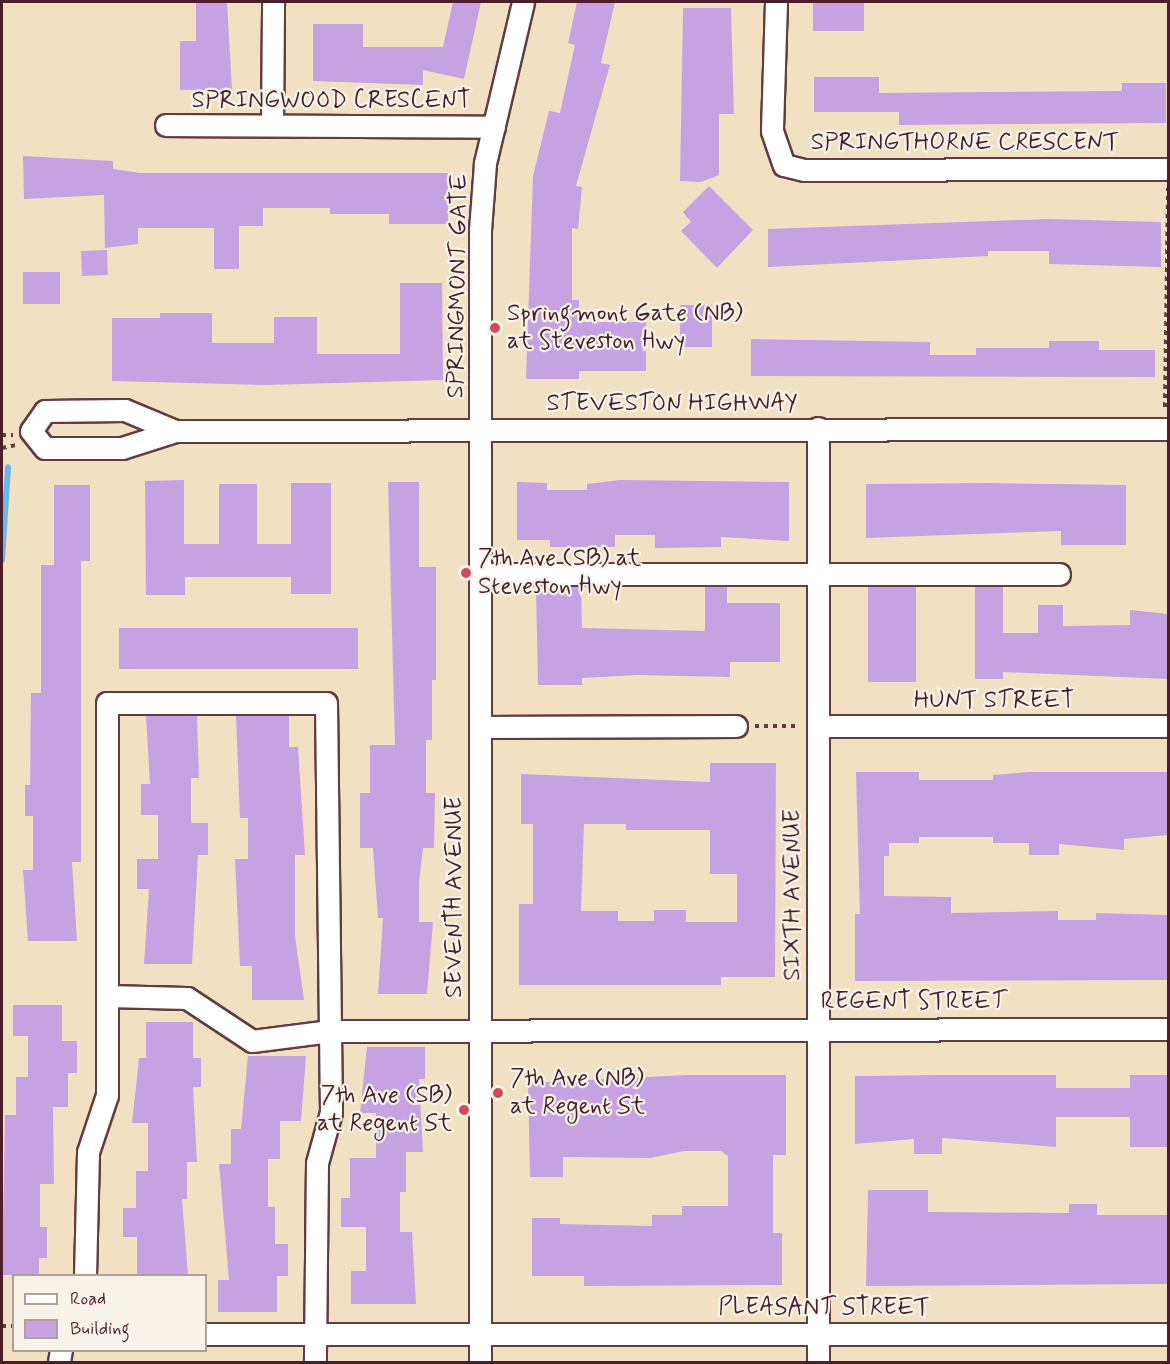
<!DOCTYPE html>
<style>
body{margin:0}
#map{position:relative;width:1170px;height:1364px;overflow:hidden;background:#f2e0c3;font-family:Mynerve,sans-serif}
div>[style]{position:absolute}
[style*='--x']{left:calc(var(--x)*1px);top:calc(var(--y)*1px);width:calc(var(--w)*1px);rotate:calc(var(--a)*1deg)}
.stream>*{height:6px;margin:-3px;padding:0 3px;transform-origin:3px;border-radius:3px;background:#6db7e6}
.building>*{inset:0;background:#c7a2e3;transform-origin:0 0}
.path>*{height:4px;margin-top:-2px;transform-origin:0;background:repeating-linear-gradient(90deg,#633c42 0 4.5px,transparent 0 9px)}
.roads{filter:drop-shadow(2px 0 #633c42) drop-shadow(-2px 0 #633c42) drop-shadow(0 2px #633c42) drop-shadow(0 -2px #633c42)}
.minor>*{height:21px;margin:-10.5px;padding:0 10.5px;transform-origin:10.5px;border-radius:10.5px;background:#fff}
.dots>*{width:16px;height:16px;translate:-50% -50%;box-sizing:border-box;border:3px solid #f7f3e8;border-radius:50%}
span{translate:-50% -50%;white-space:nowrap;text-align:center;line-height:1.15;-webkit-text-stroke:4.5px #f7f3e8;paint-order:stroke}
.street-label{font-size:24px;color:#4a1f2b}
.poi-label{font-size:24px;color:#4a1f2b}
.left{translate:0 -50%;text-align:left}
.right{translate:-100% -50%;text-align:right}
.frame{position:absolute;inset:0;border:3px solid #4a1f2b;pointer-events:none}
.legend{position:absolute;left:12px;top:1274px;width:195px;height:78px;box-sizing:border-box;background:#f7f3e8;border:2px solid #b29e9c;margin:0;padding:8px 10px;list-style:none;font-size:18px;color:#4a1f2b}
.legend li{display:flex;align-items:center;gap:12px;height:30px}
.legend b{width:30px;border:2px solid #b29e9c}
</style>
<div id="map">
<div class="stream">
<i style="--x:2;--y:560;--w:93;--a:-86.3"></i>
</div>
<div class="building">
<i style="clip-path:polygon(196px 2px,227px 2px,232px 90px,180px 90px,180px 41px,196px 41px)"></i>
<i style="clip-path:polygon(453px 2px,481px 2px,464px 79px,423px 70px,423px 85px,313px 81px,313px 24px,363px 24px,363px 47px,443px 47px)"></i>
<i style="clip-path:polygon(577px 2px,615px 2px,601px 63px,610px 65px,576px 186px,582px 187px,578px 229px,572px 228px,572px 300px,579px 300px,579px 322px,646px 322px,646px 371px,579px 371px,579px 379px,526px 379px,533px 176px,549px 111px,560px 113px,575px 45px,568px 43px)"></i>
<i style="left:813px;top:2px;width:51px;height:29px"></i>
<i style="clip-path:polygon(683px 8px,731px 8px,734px 114px,719px 114px,719px 175px,701px 182px,680px 181px)"></i>
<i style="clip-path:polygon(814px 77px,879px 77px,879px 93px,1122px 91px,1122px 83px,1166px 83px,1166px 123px,899px 125px,899px 112px,814px 112px)"></i>
<i style="clip-path:polygon(23px 156px,113px 161px,113px 169px,141px 173px,448px 173px,448px 224px,389px 224px,389px 214px,330px 214px,330px 208px,263px 208px,263px 226px,239px 226px,239px 269px,214px 269px,214px 228px,138px 228px,138px 244px,105px 248px,104px 195px,24px 199px)"></i>
<i style="clip-path:polygon(709px 186px,753px 230px,717px 268px,681px 231px,691px 222px,683px 212px)"></i>
<i style="clip-path:polygon(1049px 219px,1161px 222px,1161px 267px,1049px 264px,1049px 251px,988px 251px,988px 256px,768px 267px,768px 229px)"></i>
<i style="left:107px;top:250px;width:25px;height:26px;rotate:88deg"></i>
<i style="left:23px;top:272px;width:37px;height:32px"></i>
<i style="clip-path:polygon(400px 283px,442px 283px,443px 380px,267px 385px,112px 381px,112px 318px,160px 318px,160px 313px,212px 313px,212px 343px,274px 343px,274px 317px,317px 317px,317px 354px,400px 354px)"></i>
<i style="left:680px;top:305px;width:32px;height:42px"></i>
<i style="clip-path:polygon(751px 339px,930px 342px,930px 355px,976px 355px,976px 348px,1049px 348px,1049px 341px,1099px 341px,1099px 350px,1155px 350px,1155px 377px,751px 376px)"></i>
<i style="clip-path:polygon(184px 480px,184px 544px,219px 544px,219px 484px,257px 484px,257px 544px,291px 544px,291px 483px,331px 483px,331px 594px,291px 594px,291px 577px,185px 577px,185px 595px,146px 595px,145px 481px)"></i>
<i style="clip-path:polygon(620px 480px,789px 482px,789px 541px,721px 537px,721px 547px,655px 548px,655px 535px,615px 535px,615px 547px,550px 547px,550px 540px,517px 540px,517px 482px,547px 483px,547px 490px,587px 490px,587px 484px)"></i>
<i style="clip-path:polygon(388px 482px,419px 482px,419px 567px,436px 567px,436px 680px,432px 680px,432px 740px,426px 740px,426px 793px,435px 793px,434px 848px,423px 848px,419px 883px,419px 922px,433px 922px,427px 994px,378px 994px,383px 918px,378px 918px,373px 848px,360px 848px,360px 793px,370px 793px,370px 745px,395px 745px)"></i>
<i style="clip-path:polygon(988px 483px,1126px 485px,1126px 545px,1061px 545px,1061px 531px,866px 538px,866px 484px)"></i>
<i style="clip-path:polygon(54px 485px,90px 485px,90px 561px,81px 561px,81px 862px,72px 862px,77px 941px,28px 941px,23px 870px,33px 870px,33px 816px,25px 816px,25px 785px,30px 785px,31px 693px,41px 693px,41px 565px,54px 565px)"></i>
<i style="clip-path:polygon(536px 587px,581px 587px,582px 628px,705px 631px,705px 587px,727px 587px,727px 603px,780px 603px,780px 662px,730px 662px,730px 677px,637px 675px,582px 678px,582px 685px,538px 685px)"></i>
<i style="left:868px;top:587px;width:48px;height:95px"></i>
<i style="clip-path:polygon(975px 587px,1003px 587px,1003px 633px,1038px 633px,1038px 605px,1063px 605px,1063px 626px,1130px 625px,1130px 610px,1168px 614px,1168px 679px,1003px 672px,1003px 679px,975px 679px)"></i>
<i style="left:119px;top:628px;width:239px;height:41px"></i>
<i style="clip-path:polygon(146px 716px,197px 716px,199px 778px,191px 778px,191px 823px,208px 823px,208px 855px,198px 855px,192px 964px,144px 964px,149px 889px,137px 889px,137px 859px,158px 859px,158px 815px,141px 815px,141px 784px,150px 784px)"></i>
<i style="clip-path:polygon(236px 716px,289px 716px,289px 747px,298px 747px,305px 855px,295px 855px,295px 936px,304px 1000px,252px 1000px,252px 966px,240px 966px,235px 859px,248px 859px,248px 818px,240px 818px)"></i>
<i style="clip-path:polygon(evenodd,710px 763px,776px 763px,775px 977px,721px 977px,721px 985px,519px 985px,519px 904px,533px 904px,533px 824px,521px 824px,521px 774px,710px 782px,710px 763px,584px 824px,626px 824px,626px 830px,710px 830px,710px 874px,737px 874px,737px 922px,686px 922px,686px 910px,654px 910px,654px 921px,618px 921px,618px 911px,581px 911px,584px 824px)"></i>
<i style="clip-path:polygon(856px 772px,919px 772px,919px 780px,993px 780px,993px 775px,1029px 772px,1168px 772px,1168px 835px,1124px 839px,1124px 850px,1059px 844px,1059px 855px,1029px 855px,1029px 843px,993px 843px,993px 837px,919px 837px,919px 843px,889px 843px,889px 856px,884px 856px,884px 896px,951px 897px,951px 913px,1058px 911px,1058px 920px,1096px 920px,1096px 913px,1168px 915px,1168px 980px,855px 981px,855px 914px,860px 914px)"></i>
<i style="clip-path:polygon(13px 1005px,62px 1005px,62px 1041px,77px 1041px,77px 1073px,68px 1073px,68px 1107px,53px 1107px,54px 1184px,40px 1184px,40px 1227px,47px 1227px,47px 1258px,39px 1258px,39px 1275px,2px 1275px,5px 1115px,16px 1115px,16px 1077px,28px 1077px,28px 1036px,13px 1036px)"></i>
<i style="clip-path:polygon(146px 1022px,193px 1022px,193px 1058px,201px 1058px,201px 1087px,193px 1087px,197px 1162px,187px 1162px,187px 1199px,182px 1199px,188px 1275px,137px 1275px,137px 1237px,123px 1237px,123px 1208px,136px 1208px,136px 1171px,148px 1171px,148px 1123px,132px 1123px,139px 1058px,146px 1058px)"></i>
<i style="clip-path:polygon(367px 1047px,425px 1047px,425px 1079px,419px 1079px,423px 1152px,406px 1152px,406px 1192px,400px 1192px,400px 1232px,412px 1232px,416px 1304px,351px 1304px,351px 1271px,366px 1271px,366px 1227px,341px 1227px,341px 1198px,350px 1198px,350px 1158px,376px 1158px,376px 1113px,360px 1113px)"></i>
<i style="clip-path:polygon(248px 1056px,306px 1056px,301px 1121px,280px 1121px,280px 1159px,268px 1159px,268px 1207px,275px 1207px,275px 1244px,288px 1244px,288px 1276px,277px 1276px,277px 1312px,218px 1312px,218px 1280px,229px 1280px,219px 1164px,231px 1164px,231px 1129px,241px 1129px)"></i>
<i style="clip-path:polygon(687px 1075px,786px 1075px,786px 1155px,773px 1155px,773px 1233px,782px 1233px,782px 1285px,584px 1286px,584px 1276px,532px 1276px,532px 1218px,560px 1218px,560px 1224px,652px 1226px,652px 1215px,682px 1215px,682px 1206px,728px 1206px,728px 1156px,721px 1151px,684px 1151px,650px 1158px,563px 1157px,563px 1177px,530px 1177px,528px 1083px)"></i>
<i style="clip-path:polygon(942px 1075px,1056px 1075px,1056px 1088px,1130px 1088px,1130px 1075px,1168px 1075px,1168px 1147px,1130px 1147px,1130px 1117px,1056px 1117px,1056px 1147px,942px 1138px,942px 1154px,914px 1154px,914px 1139px,855px 1144px,855px 1076px)"></i>
<i style="clip-path:polygon(868px 1190px,928px 1190px,928px 1212px,1069px 1213px,1069px 1204px,1097px 1204px,1097px 1215px,1168px 1215px,1168px 1284px,866px 1286px)"></i>
</div>
<div class="path">
<i style="--x:1165;--y:407;--w:219;--a:-89.2"></i>
<i style="--x:2;--y:435;--w:11;--a:0"></i>
<i style="--x:2;--y:448;--w:14;--a:-12"></i>
<i style="--x:755;--y:726;--w:44;--a:0"></i>
<i style="--x:2;--y:1326;--w:12;--a:0"></i>
</div>
<div class="roads">
<div class="minor">
<i style="--x:776;--y:2;--w:129;--a:91.8"></i>
<i style="--x:772;--y:131;--w:36;--a:71"></i>
<i style="--x:784;--y:165;--w:21;--a:14"></i>
<i style="--x:804;--y:170;--w:364;--a:-0.2"></i>
<i style="--x:166;--y:125;--w:328;--a:0.3"></i>
<i style="--x:272;--y:125;--w:123;--a:-89.5"></i>
<i style="--x:818;--y:428;--w:934;--a:90"></i>
<i style="--x:175;--y:431;--w:54;--a:-157.2"></i>
<i style="--x:125;--y:410;--w:80;--a:179.3"></i>
<i style="--x:45;--y:411;--w:24;--a:125"></i>
<i style="--x:31;--y:431;--w:22;--a:51"></i>
<i style="--x:45;--y:448;--w:77;--a:0"></i>
<i style="--x:122;--y:448;--w:56;--a:-17.8"></i>
<i style="--x:175;--y:431;--w:993;--a:-0.12"></i>
<i style="--x:482;--y:574;--w:577;--a:0"></i>
<i style="--x:819;--y:726;--w:349;--a:0"></i>
<i style="--x:481;--y:727;--w:255;--a:-0.2"></i>
<i style="--x:107;--y:996;--w:80;--a:1.4"></i>
<i style="--x:187;--y:998;--w:78;--a:33.5"></i>
<i style="--x:252;--y:1041;--w:79;--a:-7.3"></i>
<i style="--x:330;--y:1031;--w:838;--a:-0.14"></i>
<i style="--x:85;--y:1276;--w:124;--a:-88.6"></i>
<i style="--x:88;--y:1152;--w:60;--a:-71.6"></i>
<i style="--x:107;--y:1095;--w:392;--a:-90"></i>
<i style="--x:107;--y:703;--w:219;--a:0"></i>
<i style="--x:326;--y:703;--w:409;--a:89.3"></i>
<i style="--x:331;--y:1112;--w:53;--a:105.4"></i>
<i style="--x:317;--y:1163;--w:199;--a:90.6"></i>
<i style="--x:206;--y:1334;--w:962;--a:0"></i>
<i style="--x:59;--y:1362;--w:12;--a:-81"></i>
<i style="--x:480;--y:1362;--w:1132;--a:-90"></i>
<i style="--x:480;--y:230;--w:67;--a:-85.7"></i>
<i style="--x:485;--y:163;--w:165;--a:-76.7"></i>
</div>
</div>
<div class="dots">
<i style="left:495px;top:328px;background:#d1495b"></i>
<i style="left:466px;top:573px;background:#d1495b"></i>
<i style="left:498px;top:1093px;background:#d1495b"></i>
<i style="left:464px;top:1110px;background:#d1495b"></i>
</div>
<div class="street-label">
<span style="left:331px;top:101px">SPRINGWOOD CRESCENT</span>
<span style="left:965px;top:143px">SPRINGTHORNE CRESCENT</span>
<span style="left:458px;top:286px;rotate:-89deg">SPRINGMONT GATE</span>
<span style="left:672px;top:404px">STEVESTON HIGHWAY</span>
<span style="left:994px;top:701px">HUNT STREET</span>
<span style="left:793px;top:895px;rotate:-90deg">SIXTH AVENUE</span>
<span style="left:455px;top:897px;rotate:-90deg">SEVENTH AVENUE</span>
<span style="left:914px;top:1002px">REGENT STREET</span>
<span style="left:824px;top:1308px">PLEASANT STREET</span>
</div>
<div class="poi-label">
<span class="left" style="left:507px;top:328px">Springmont Gate (NB)<br>at Steveston Hwy</span>
<span class="left" style="left:478px;top:573px">7th Ave (SB) at<br>Steveston Hwy</span>
<span class="left" style="left:510px;top:1093px">7th Ave (NB)<br>at Regent St</span>
<span class="right" style="left:452px;top:1110px">7th Ave (SB)<br>at Regent St</span>
</div>
<div class="frame"></div>
<ul class="legend">
<li><b style="height:8px;background:#fff"></b>Road</li>
<li><b style="height:16px;background:#c7a2e3"></b>Building</li>
</ul>
</div>
